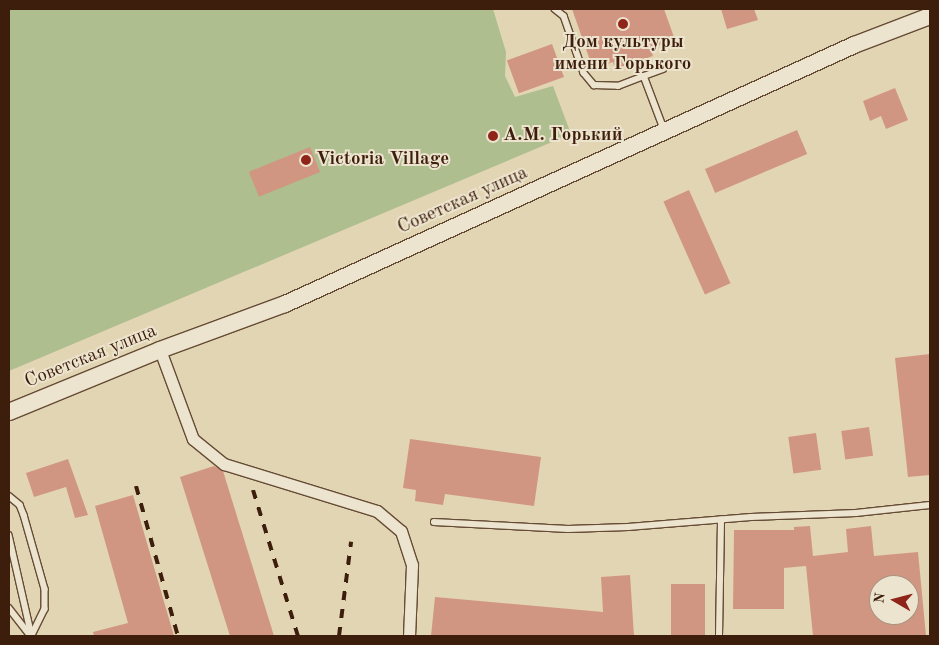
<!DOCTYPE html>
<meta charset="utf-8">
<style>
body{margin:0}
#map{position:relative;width:939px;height:645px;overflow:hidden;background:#e2d5b3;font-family:"Old Standard TT",serif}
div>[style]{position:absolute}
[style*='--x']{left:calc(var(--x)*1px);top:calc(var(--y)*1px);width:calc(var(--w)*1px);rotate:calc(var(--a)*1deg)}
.green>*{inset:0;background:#afbe8f}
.building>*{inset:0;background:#d19682;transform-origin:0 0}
.roads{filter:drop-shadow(1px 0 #664b35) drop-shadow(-1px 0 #664b35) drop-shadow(0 1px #664b35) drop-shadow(0 -1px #664b35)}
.service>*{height:5.5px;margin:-2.75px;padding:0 2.75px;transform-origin:2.75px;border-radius:2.75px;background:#ece4ce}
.minor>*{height:11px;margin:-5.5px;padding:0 5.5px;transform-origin:5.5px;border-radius:5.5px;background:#ece4ce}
.secondary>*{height:16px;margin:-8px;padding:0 8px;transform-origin:8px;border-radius:8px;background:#ece4ce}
.rail>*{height:4px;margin-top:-2px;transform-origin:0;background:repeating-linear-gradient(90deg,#3d1d0b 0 9px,transparent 0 18px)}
.dots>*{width:14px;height:14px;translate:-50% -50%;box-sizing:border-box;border:2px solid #ece4ce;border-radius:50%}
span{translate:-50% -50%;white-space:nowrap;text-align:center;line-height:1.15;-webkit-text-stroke:4px #ece4ce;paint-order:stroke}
.poi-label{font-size:19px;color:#3d1d0b;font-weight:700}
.left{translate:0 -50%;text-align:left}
.street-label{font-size:19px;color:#3d1d0b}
.frame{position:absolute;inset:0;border:10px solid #3d1d0b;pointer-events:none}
.north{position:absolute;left:869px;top:575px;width:50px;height:50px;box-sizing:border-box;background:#ece4ce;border:1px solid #a69480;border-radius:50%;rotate:278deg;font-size:14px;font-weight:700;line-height:20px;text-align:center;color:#3d1d0b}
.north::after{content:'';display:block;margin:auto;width:18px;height:22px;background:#8f2418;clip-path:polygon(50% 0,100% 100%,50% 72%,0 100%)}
</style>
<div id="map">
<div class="green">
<i style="clip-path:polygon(9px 9px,493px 9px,506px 52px,505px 76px,515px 97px,553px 86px,571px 134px,9px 371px)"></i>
</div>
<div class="building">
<i style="clip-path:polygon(572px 9px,664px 9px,675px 40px,650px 48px,653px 56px,615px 69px,613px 62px,593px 69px)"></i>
<i style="clip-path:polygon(721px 9px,754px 9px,758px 20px,727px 29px)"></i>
<i style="left:552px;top:44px;width:35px;height:48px;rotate:70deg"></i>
<i style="clip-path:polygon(895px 88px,908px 120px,886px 129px,881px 116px,870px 121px,863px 101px)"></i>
<i style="left:797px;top:130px;width:26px;height:100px;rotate:67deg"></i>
<i style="left:310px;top:147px;width:27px;height:66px;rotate:68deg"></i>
<i style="left:689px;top:190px;width:102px;height:28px;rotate:66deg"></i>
<i style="clip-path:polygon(930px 354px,930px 475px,908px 477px,895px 358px)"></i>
<i style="left:869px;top:427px;width:29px;height:28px;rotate:82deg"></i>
<i style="left:816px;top:433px;width:37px;height:28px;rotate:82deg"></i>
<i style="clip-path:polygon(410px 439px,541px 457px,534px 506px,445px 494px,443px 505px,415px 501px,416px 490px,403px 488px)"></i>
<i style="clip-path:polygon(68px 459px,88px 515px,75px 518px,66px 487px,34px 497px,26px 473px)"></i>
<i style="clip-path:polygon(214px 466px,223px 471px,274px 636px,230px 636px,180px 477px)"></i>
<i style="clip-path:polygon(133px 495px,174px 636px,94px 636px,93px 632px,128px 623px,95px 506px)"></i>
<i style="clip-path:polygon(evenodd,810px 526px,813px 556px,848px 552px,846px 529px,871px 526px,874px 556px,918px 552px,926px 636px,813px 636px,806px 566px,784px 568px,784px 609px,733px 609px,734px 530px,794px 530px,794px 527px,810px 526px,879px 585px,909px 585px,909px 615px,879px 615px,879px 585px)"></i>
<i style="clip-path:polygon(630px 575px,634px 636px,431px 636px,435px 597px,603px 612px,601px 577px)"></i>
<i style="left:671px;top:584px;width:34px;height:52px"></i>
</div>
<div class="roads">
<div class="service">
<i style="--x:555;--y:9;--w:11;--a:38"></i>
<i style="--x:564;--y:16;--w:60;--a:70.7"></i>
<i style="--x:584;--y:73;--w:16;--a:50"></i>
<i style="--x:594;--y:85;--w:24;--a:2"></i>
<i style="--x:618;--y:86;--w:28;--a:-21"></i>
<i style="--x:644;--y:76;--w:57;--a:69.3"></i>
<i style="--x:644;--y:76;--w:20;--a:-20"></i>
<i style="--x:9;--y:496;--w:14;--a:39"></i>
<i style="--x:20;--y:505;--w:11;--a:68"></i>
<i style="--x:24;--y:515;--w:77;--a:74.2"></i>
<i style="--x:45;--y:589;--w:20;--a:90"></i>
<i style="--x:45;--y:609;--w:30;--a:116"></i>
<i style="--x:434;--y:522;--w:134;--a:3"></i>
<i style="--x:568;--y:529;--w:60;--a:-1.9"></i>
<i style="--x:628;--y:527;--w:123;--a:-4.6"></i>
<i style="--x:751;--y:517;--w:105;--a:-2.2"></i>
<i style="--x:856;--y:513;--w:74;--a:-6.2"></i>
<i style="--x:9;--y:535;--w:104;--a:77.2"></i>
<i style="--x:9;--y:608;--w:36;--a:52"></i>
<i style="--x:719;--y:636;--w:116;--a:-89"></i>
</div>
<div class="minor">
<i style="--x:160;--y:350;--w:95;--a:69.7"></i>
<i style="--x:193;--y:439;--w:40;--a:39"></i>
<i style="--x:224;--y:464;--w:160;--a:17.1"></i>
<i style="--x:377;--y:511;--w:31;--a:40"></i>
<i style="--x:401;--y:531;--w:36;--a:72"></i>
<i style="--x:412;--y:565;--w:71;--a:92.4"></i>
</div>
<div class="secondary">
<i style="--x:9;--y:412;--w:163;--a:-22.3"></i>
<i style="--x:160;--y:350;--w:133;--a:-20.2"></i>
<i style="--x:285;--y:304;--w:625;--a:-24.47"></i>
<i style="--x:854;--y:45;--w:81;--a:-20.9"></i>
</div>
</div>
<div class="rail">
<i style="--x:136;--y:486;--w:156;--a:74.4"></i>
<i style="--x:253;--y:490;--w:153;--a:72.9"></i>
<i style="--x:339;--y:636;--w:95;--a:-82.7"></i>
</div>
<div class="dots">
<i style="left:623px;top:24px;background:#8f2418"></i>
<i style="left:493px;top:136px;background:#8f2418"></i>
<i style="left:306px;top:160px;background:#8f2418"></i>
</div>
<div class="poi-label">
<span style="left:623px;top:54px">Дом культуры<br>имени Горького</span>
<span class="left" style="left:503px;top:136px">А.М. Горький</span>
<span class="left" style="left:316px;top:160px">Victoria Village</span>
</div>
<div class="street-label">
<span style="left:463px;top:201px;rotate:-24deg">Советская улица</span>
<span style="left:91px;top:357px;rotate:-22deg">Советская улица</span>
</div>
<div class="frame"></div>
<div class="north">N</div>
</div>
